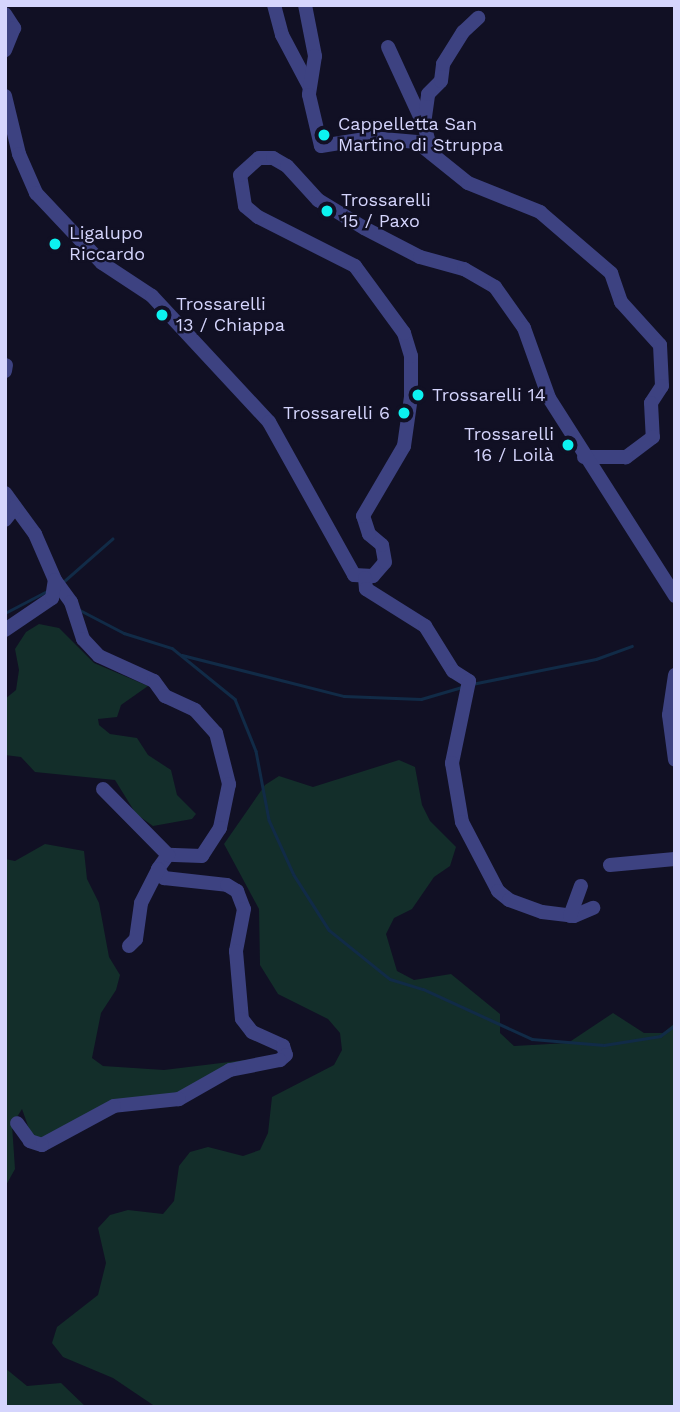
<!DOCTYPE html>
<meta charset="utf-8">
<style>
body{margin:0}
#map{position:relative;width:680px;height:1412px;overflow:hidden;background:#111024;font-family:"Work Sans",sans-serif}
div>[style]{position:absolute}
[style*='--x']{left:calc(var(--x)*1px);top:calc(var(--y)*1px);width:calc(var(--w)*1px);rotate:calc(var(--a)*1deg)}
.green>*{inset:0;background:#132e2a}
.stream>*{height:2.5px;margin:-1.25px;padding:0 1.25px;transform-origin:1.25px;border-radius:1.25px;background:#112b47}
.minor>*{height:14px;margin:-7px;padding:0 7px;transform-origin:7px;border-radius:7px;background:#3d4281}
.dots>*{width:19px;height:19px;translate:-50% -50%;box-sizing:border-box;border:4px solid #111024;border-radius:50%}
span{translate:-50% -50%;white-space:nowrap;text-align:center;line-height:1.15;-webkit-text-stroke:5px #111024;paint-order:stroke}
.poi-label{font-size:18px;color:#d5d5fd}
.left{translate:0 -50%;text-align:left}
.right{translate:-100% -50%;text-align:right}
.frame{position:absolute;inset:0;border:7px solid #d5d5fd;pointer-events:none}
</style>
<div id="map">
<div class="green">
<i style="clip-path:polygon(39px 624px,59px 628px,94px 663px,148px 686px,121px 705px,117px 717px,98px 719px,99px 725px,110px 734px,137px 738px,148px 755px,171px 770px,177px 795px,196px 814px,192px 819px,153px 826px,136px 814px,115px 780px,35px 772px,21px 757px,5px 755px,5px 699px,16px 690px,19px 670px,15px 649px,26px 632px)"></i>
<i style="clip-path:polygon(399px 760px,415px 767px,422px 805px,430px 821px,456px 847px,450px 866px,434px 877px,412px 909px,394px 918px,386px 934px,397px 971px,414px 980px,451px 974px,500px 1014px,500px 1033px,514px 1046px,568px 1043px,613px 1013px,644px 1033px,663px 1033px,675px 1023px,675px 1407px,156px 1407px,113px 1378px,63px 1357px,52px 1343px,57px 1327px,98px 1295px,106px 1263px,98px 1228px,110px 1215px,128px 1210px,163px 1214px,174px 1201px,179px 1166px,190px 1152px,208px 1147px,243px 1156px,260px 1150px,268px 1133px,272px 1097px,334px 1065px,342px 1050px,340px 1033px,328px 1019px,278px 994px,260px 965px,259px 909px,224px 844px,265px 785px,279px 776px,313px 787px)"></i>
<i style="clip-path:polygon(45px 844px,84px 851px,87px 879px,99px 903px,109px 957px,120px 975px,116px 990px,101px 1013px,92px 1058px,103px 1066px,164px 1070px,254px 1059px,176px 1094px,140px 1098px,47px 1140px,33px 1140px,22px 1109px,12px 1125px,15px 1169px,5px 1187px,5px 859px,15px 861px)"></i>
<i style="clip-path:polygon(5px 1368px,27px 1386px,61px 1383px,86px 1407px,5px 1407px)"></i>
</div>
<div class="stream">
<i style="--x:62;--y:583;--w:67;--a:-41.3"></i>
<i style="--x:78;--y:609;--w:52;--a:27.6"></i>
<i style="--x:124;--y:633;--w:50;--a:17.4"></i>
<i style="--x:172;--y:648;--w:81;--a:39"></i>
<i style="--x:235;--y:699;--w:56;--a:68"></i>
<i style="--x:256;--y:751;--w:70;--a:79.3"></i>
<i style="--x:269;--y:820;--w:60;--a:65.6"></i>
<i style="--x:294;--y:875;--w:65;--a:57.5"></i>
<i style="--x:329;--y:930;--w:78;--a:38.8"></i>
<i style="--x:390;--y:979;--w:34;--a:17"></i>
<i style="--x:423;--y:989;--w:120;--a:24.6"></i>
<i style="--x:532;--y:1039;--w:72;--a:4.8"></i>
<i style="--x:604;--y:1045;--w:57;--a:-9.1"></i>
<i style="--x:660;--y:1036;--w:19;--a:-36"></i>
<i style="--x:5;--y:613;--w:47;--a:-27.6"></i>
<i style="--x:182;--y:655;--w:167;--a:14.2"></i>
<i style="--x:344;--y:696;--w:77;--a:2.2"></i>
<i style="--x:421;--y:699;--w:43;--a:-16.3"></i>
<i style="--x:472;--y:684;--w:126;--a:-11.4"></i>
<i style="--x:596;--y:659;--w:38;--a:-20"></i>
</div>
<div class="minor">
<i style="--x:274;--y:5;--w:31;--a:75"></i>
<i style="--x:282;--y:35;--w:58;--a:62.1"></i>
<i style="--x:305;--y:5;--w:52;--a:78.9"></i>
<i style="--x:315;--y:56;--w:39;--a:99"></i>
<i style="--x:309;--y:95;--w:52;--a:76.8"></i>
<i style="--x:321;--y:146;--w:51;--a:-9.1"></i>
<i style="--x:371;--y:138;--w:46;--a:5"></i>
<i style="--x:417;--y:142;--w:65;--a:38.8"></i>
<i style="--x:468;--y:183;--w:78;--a:21.9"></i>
<i style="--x:540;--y:212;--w:94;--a:40.7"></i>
<i style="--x:611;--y:273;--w:31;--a:71"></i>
<i style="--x:621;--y:302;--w:58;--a:47.8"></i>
<i style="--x:660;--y:345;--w:41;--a:87.2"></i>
<i style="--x:662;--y:386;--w:20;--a:123"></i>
<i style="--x:651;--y:403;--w:34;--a:87"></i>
<i style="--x:653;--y:437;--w:34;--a:143"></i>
<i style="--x:626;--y:457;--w:42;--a:180"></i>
<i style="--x:5;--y:14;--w:17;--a:57"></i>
<i style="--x:14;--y:28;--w:24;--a:112"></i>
<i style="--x:388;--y:47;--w:84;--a:65.3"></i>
<i style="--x:5;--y:96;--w:60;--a:76.4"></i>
<i style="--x:19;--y:154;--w:43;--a:66.4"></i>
<i style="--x:36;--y:193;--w:96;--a:46.7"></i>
<i style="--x:102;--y:263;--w:60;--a:33.4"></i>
<i style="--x:152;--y:296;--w:172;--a:47.1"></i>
<i style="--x:269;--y:422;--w:175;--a:60.9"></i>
<i style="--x:354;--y:575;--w:19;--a:3"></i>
<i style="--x:373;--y:576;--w:18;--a:-49"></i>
<i style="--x:385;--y:562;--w:17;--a:-100"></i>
<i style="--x:382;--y:545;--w:17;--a:-140"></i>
<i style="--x:369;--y:534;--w:19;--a:-108"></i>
<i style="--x:363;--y:516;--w:81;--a:-59.6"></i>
<i style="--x:404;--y:446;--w:49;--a:-81.9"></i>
<i style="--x:411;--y:397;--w:41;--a:-90"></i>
<i style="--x:411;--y:356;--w:24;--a:-107"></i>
<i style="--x:404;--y:333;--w:83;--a:-126.2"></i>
<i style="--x:355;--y:266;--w:109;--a:-153.2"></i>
<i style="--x:258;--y:217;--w:17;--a:-140"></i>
<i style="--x:245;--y:206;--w:31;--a:-99"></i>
<i style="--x:240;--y:175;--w:25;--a:-42"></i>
<i style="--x:259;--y:158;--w:14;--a:0"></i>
<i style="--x:273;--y:158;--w:16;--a:30"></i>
<i style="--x:287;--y:166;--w:46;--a:47.6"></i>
<i style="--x:318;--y:200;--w:54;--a:31.3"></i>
<i style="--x:364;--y:228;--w:63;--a:27.4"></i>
<i style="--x:420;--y:257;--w:46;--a:15.3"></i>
<i style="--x:464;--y:269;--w:36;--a:30"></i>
<i style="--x:495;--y:287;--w:50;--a:54.7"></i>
<i style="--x:524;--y:328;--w:74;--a:70.3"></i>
<i style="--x:549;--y:398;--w:235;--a:57.5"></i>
<i style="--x:432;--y:154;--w:31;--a:-105"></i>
<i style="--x:424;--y:124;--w:30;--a:-82"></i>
<i style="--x:428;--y:94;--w:18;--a:-45"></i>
<i style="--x:441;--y:81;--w:17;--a:-83"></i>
<i style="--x:443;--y:64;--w:38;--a:-58"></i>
<i style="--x:463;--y:32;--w:21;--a:-43"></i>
<i style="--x:5;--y:371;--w:6;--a:-81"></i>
<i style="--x:5;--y:493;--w:51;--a:53.8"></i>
<i style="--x:35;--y:534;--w:50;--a:66.5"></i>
<i style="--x:55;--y:580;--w:27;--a:54"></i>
<i style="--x:71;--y:602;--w:39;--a:72"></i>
<i style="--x:83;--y:639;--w:23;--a:47"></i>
<i style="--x:99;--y:656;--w:60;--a:24.4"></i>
<i style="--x:154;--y:681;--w:19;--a:54"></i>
<i style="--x:165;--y:696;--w:33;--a:25"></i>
<i style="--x:195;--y:710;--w:31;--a:48"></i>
<i style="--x:216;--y:733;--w:53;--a:75.7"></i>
<i style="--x:229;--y:784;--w:45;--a:101.6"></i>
<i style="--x:220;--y:828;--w:33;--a:123"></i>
<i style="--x:202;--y:856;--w:34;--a:-178"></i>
<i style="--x:168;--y:855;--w:17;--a:126"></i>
<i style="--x:158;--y:869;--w:11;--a:56"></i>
<i style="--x:164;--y:878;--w:63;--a:6.3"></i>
<i style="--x:227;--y:885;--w:12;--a:31"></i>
<i style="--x:237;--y:891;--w:19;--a:69"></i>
<i style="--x:244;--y:909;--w:43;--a:100.8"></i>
<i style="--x:236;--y:951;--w:68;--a:85"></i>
<i style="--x:242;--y:1019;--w:16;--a:52"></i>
<i style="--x:252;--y:1032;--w:34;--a:24"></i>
<i style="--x:283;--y:1046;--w:9;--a:72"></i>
<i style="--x:286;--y:1055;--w:8;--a:140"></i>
<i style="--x:280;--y:1060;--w:51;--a:168.7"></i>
<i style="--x:230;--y:1070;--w:59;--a:150.4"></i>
<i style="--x:179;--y:1099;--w:65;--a:173.9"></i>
<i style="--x:114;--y:1106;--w:82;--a:151.6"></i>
<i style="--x:42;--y:1145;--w:13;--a:-162"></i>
<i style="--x:30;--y:1141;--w:22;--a:-126"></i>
<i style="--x:5;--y:520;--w:16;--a:-52"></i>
<i style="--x:365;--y:578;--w:11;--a:85"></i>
<i style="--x:366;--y:589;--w:70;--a:32.1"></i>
<i style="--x:425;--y:626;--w:53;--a:58.1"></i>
<i style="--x:453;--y:671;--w:19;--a:32"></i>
<i style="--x:469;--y:681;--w:84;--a:101.7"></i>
<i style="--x:452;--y:763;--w:60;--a:80.4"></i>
<i style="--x:462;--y:822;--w:78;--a:62.4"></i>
<i style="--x:498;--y:891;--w:14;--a:39"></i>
<i style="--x:509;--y:900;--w:35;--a:20"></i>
<i style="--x:542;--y:912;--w:32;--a:7"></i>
<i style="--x:574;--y:916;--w:21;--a:-23"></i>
<i style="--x:5;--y:630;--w:57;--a:-34.2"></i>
<i style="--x:52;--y:598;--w:18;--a:-81"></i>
<i style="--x:675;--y:675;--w:40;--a:98.5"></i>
<i style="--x:669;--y:715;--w:45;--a:82.4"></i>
<i style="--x:103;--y:789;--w:93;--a:45.4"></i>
<i style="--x:610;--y:865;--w:65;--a:-5.3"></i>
<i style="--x:570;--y:916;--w:32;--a:-70"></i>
<i style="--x:129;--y:946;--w:10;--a:-45"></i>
<i style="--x:136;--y:939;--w:36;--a:-82"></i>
<i style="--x:141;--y:903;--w:38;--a:-63"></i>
</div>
<div class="dots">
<i style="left:324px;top:135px;background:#0cf2f0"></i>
<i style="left:327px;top:211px;background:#0cf2f0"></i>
<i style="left:55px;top:244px;background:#0cf2f0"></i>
<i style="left:162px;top:315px;background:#0cf2f0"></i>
<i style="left:418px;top:395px;background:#0cf2f0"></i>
<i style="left:404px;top:413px;background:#0cf2f0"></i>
<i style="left:568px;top:445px;background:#0cf2f0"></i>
</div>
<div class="poi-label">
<span class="left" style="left:338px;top:135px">Cappelletta San<br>Martino di Struppa</span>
<span class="left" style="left:341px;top:211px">Trossarelli<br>15 / Paxo</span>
<span class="left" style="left:69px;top:244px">Ligalupo<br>Riccardo</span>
<span class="left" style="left:176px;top:315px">Trossarelli<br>13 / Chiappa</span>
<span class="left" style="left:432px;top:395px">Trossarelli 14</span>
<span class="right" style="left:390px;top:413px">Trossarelli 6</span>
<span class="right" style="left:554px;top:445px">Trossarelli<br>16 / Loilà</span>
</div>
<div class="frame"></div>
</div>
